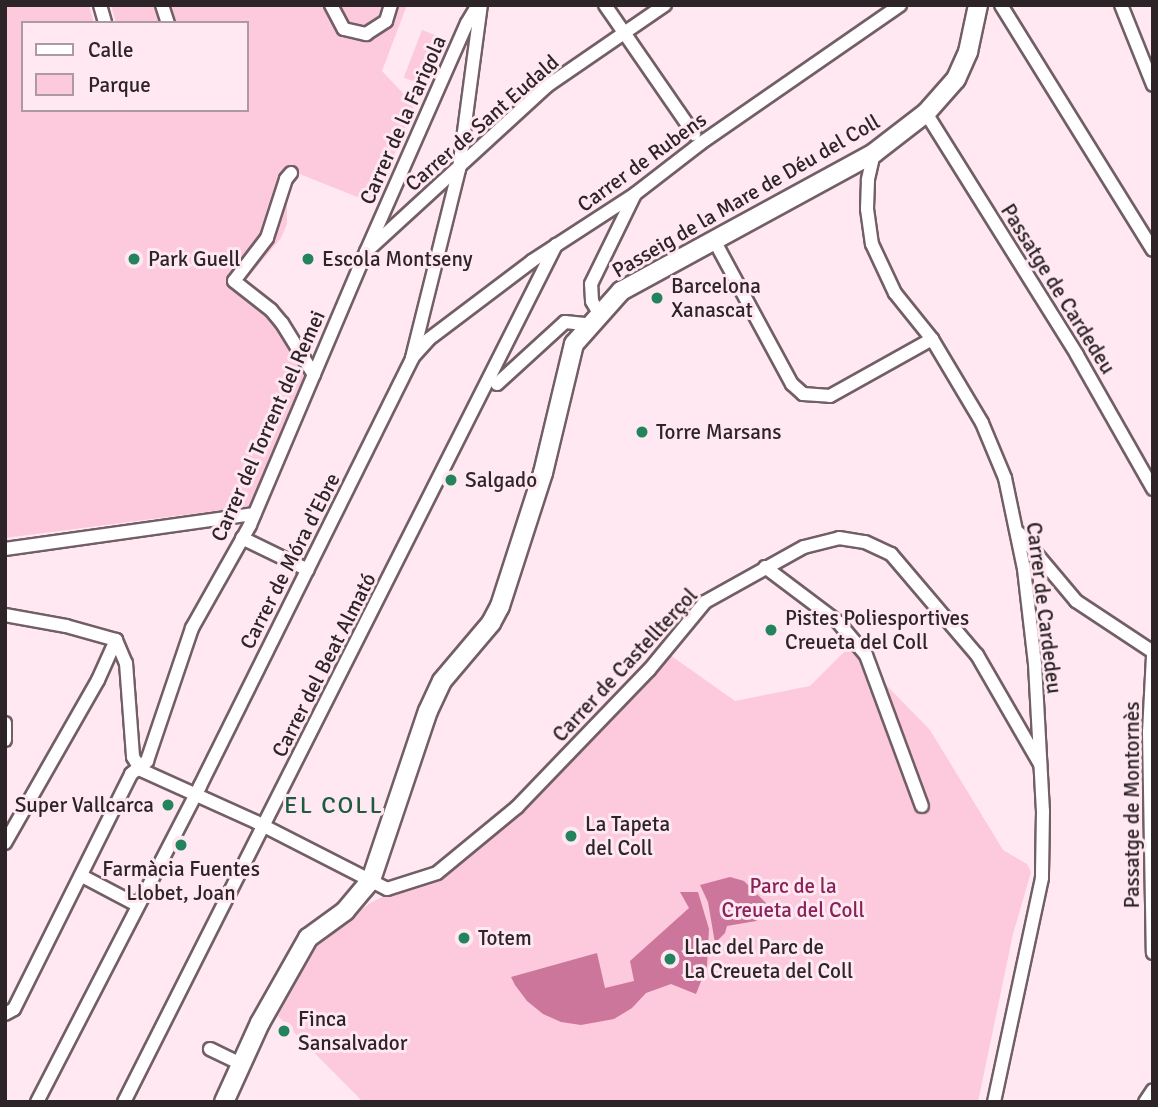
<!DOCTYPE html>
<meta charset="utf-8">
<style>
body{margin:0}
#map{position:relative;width:1158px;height:1107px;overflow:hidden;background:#ffe8f1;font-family:Signika,sans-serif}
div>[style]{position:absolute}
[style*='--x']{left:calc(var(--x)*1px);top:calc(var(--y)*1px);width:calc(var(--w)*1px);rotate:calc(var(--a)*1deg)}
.green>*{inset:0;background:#fcc9dd;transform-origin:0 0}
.water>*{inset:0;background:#cc769c}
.roads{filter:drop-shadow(2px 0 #725f66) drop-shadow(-2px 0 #725f66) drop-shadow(0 2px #725f66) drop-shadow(0 -2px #725f66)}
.street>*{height:12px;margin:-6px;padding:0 6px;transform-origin:6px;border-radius:6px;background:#fff}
.secondary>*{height:18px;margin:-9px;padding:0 9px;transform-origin:9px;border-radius:9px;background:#fff}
.dots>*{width:19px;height:19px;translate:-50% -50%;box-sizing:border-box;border:4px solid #ffe8f1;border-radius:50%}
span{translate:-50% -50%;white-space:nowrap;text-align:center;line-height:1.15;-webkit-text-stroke:6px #ffe8f1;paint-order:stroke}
.street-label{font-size:21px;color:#2c2427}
.poi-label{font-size:21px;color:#2c2427}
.left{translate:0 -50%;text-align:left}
.right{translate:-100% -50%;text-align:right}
.park-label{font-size:21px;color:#892258}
.quarter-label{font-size:24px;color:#1c5d41;letter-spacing:2px}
.frame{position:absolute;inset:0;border:7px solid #2c2427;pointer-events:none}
.legend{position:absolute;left:21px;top:21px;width:228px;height:91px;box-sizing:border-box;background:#ffe8f1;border:2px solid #ab9aa0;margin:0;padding:9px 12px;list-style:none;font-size:21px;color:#2c2427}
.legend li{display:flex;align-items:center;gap:14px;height:35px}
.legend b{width:35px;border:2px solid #ab9aa0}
</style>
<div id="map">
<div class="green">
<i style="clip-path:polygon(5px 5px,89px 5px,94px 23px,23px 23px,23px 110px,247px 110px,247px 23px,116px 23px,111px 5px,407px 5px,382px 71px,414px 105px,375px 204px,297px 173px,287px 199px,287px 224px,281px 238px,239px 288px,289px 340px,305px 371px,303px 386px,252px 506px,5px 538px)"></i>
<i style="left:422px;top:30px;width:25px;height:51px;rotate:21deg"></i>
<i style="clip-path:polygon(849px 647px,930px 730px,1003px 850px,1027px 864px,1031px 872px,1013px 934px,978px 1102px,363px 1102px,278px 1016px,316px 942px,372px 902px,393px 892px,431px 883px,496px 831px,670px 655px,735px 701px,810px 686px)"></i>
</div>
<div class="water">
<i style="clip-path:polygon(730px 877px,744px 881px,766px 903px,765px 910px,756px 921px,727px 926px,725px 933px,715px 943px,708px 902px,700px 885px)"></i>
<i style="clip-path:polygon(680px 892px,698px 892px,709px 929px,707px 966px,696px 994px,671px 984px,646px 993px,632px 1008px,614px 1019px,581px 1025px,561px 1022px,543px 1014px,527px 1001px,515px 985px,511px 977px,597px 953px,605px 988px,634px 981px,630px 961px,689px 908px)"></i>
</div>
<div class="roads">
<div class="street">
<i style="--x:100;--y:5;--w:19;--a:74"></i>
<i style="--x:162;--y:5;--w:19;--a:72"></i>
<i style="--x:331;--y:5;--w:27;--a:62"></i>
<i style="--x:344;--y:29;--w:23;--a:13"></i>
<i style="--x:366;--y:34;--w:24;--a:-33"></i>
<i style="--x:386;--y:21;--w:17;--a:-73"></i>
<i style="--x:605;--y:5;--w:157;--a:55.4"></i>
<i style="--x:1001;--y:5;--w:288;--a:58.2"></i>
<i style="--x:1121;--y:5;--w:86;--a:68.2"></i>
<i style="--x:926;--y:113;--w:285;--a:58"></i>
<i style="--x:1077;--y:355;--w:154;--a:60.4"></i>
<i style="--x:874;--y:153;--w:28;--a:103"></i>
<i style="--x:868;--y:180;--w:29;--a:92"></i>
<i style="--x:867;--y:209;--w:35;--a:82"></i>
<i style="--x:872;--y:244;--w:54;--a:64.9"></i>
<i style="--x:895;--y:293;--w:59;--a:51.2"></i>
<i style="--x:932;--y:339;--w:98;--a:59.2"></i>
<i style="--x:982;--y:423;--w:60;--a:67.3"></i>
<i style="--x:1005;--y:478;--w:93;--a:78.2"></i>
<i style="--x:1024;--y:569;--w:96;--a:83.4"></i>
<i style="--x:1035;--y:664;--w:147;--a:86.9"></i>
<i style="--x:1043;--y:811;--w:67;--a:90.9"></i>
<i style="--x:1042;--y:878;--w:229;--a:102.1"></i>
<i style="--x:291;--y:173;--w:8;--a:130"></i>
<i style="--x:286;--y:179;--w:62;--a:107.9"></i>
<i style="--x:267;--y:238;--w:54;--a:127.5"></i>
<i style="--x:234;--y:281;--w:47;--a:38.1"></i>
<i style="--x:271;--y:310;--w:17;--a:50"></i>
<i style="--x:282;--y:323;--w:61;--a:58.4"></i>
<i style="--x:714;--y:240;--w:164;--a:61.6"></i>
<i style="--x:792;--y:384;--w:15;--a:42"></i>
<i style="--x:803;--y:394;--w:27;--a:4"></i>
<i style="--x:830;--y:396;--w:117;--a:-29.2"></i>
<i style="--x:368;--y:250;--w:243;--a:-42.5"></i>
<i style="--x:547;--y:86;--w:143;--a:-34.5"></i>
<i style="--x:600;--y:315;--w:16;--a:-120"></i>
<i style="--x:592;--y:301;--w:17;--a:-93"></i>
<i style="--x:591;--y:284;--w:100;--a:-63.9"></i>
<i style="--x:412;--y:358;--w:25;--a:-48"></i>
<i style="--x:429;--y:339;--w:129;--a:-37.1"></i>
<i style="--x:532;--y:261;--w:123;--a:-33"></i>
<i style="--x:635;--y:194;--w:83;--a:-37.7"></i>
<i style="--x:701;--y:143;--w:242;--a:-34.7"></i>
<i style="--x:497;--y:384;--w:92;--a:-42.4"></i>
<i style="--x:565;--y:322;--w:27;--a:6"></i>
<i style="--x:1019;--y:533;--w:89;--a:50"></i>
<i style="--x:1076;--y:601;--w:92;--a:33.5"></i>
<i style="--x:242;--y:538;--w:73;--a:25.9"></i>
<i style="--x:5;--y:549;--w:252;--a:-8"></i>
<i style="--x:765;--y:567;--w:91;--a:37"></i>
<i style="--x:838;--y:622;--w:43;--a:49.7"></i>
<i style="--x:866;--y:655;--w:161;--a:69.7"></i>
<i style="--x:5;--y:615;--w:62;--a:10.2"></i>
<i style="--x:66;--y:626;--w:52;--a:15.6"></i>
<i style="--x:116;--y:640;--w:25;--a:67"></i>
<i style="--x:126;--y:663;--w:94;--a:85.7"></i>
<i style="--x:133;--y:757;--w:15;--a:58"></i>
<i style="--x:141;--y:770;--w:126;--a:24.3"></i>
<i style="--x:256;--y:822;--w:147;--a:27.1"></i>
<i style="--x:387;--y:889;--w:52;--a:-17.7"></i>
<i style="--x:437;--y:873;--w:104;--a:-39.5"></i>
<i style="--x:517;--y:807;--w:190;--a:-46.1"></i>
<i style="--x:649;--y:670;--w:88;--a:-50.5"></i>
<i style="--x:705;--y:602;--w:113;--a:-29.1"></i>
<i style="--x:804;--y:547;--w:36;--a:-14"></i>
<i style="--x:839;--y:538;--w:26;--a:9"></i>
<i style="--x:865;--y:542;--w:29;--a:25"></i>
<i style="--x:891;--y:554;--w:133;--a:49.6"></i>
<i style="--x:977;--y:655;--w:126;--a:60"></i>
<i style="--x:1153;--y:656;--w:76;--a:93"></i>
<i style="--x:1149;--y:732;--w:221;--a:89"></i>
<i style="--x:5;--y:723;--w:17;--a:90"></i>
<i style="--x:5;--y:843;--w:188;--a:-60.3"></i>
<i style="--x:98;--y:680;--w:44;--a:-65.8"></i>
<i style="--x:82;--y:876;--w:62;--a:27.8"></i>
<i style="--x:5;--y:1014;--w:10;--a:-29"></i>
<i style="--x:14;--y:1009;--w:263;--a:-63.5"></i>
<i style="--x:131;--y:774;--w:21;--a:-39"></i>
<i style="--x:147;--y:761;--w:140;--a:-71.3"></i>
<i style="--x:192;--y:628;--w:118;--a:-60.6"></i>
<i style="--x:250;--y:525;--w:297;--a:-67"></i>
<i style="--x:366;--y:252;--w:250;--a:-66.2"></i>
<i style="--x:467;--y:23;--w:21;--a:-59"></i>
<i style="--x:210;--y:1049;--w:25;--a:26"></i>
<i style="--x:37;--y:1102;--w:356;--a:-62.7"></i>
<i style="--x:200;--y:786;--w:478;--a:-63.6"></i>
<i style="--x:412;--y:358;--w:195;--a:-76"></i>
<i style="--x:459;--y:169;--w:165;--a:-82.4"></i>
<i style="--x:124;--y:1102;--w:960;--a:-63.25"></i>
<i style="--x:1145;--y:1102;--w:14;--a:-56"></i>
</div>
<div class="secondary">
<i style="--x:224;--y:1102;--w:87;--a:-65.5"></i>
<i style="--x:260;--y:1023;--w:98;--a:-60.5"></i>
<i style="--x:308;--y:938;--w:46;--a:-36.1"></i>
<i style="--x:345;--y:911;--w:40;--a:-50"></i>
<i style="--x:371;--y:880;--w:178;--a:-71.4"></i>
<i style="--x:428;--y:711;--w:33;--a:-65"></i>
<i style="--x:442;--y:681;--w:76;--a:-49.8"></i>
<i style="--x:491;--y:623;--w:19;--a:-62"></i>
<i style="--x:500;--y:606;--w:140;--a:-72.1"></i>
<i style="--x:543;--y:473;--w:133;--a:-76.5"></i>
<i style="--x:574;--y:344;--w:71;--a:-48.4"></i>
<i style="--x:621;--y:291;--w:288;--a:-28.6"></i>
<i style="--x:874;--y:153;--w:66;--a:-37.6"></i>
<i style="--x:926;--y:113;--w:45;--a:-48.6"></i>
<i style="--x:956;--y:79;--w:30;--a:-66"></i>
<i style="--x:968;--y:52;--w:48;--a:-78"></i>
</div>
</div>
<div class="dots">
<i style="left:134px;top:259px;background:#23835c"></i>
<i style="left:308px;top:259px;background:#23835c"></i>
<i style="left:657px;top:298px;background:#23835c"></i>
<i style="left:642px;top:432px;background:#23835c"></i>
<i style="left:451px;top:480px;background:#23835c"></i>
<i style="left:771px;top:630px;background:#23835c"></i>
<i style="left:168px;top:805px;background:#23835c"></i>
<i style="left:571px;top:836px;background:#23835c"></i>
<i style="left:181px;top:845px;background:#23835c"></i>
<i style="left:464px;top:938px;background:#23835c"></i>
<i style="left:670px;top:959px;background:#23835c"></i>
<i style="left:284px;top:1031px;background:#23835c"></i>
</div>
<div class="street-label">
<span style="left:403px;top:120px;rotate:-66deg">Carrer de la Farigola</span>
<span style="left:482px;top:123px;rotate:-41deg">Carrer de Sant Eudald</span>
<span style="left:642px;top:162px;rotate:-36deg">Carrer de Rubens</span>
<span style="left:746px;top:196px;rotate:-30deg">Passeig de la Mare de Déu del Coll</span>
<span style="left:1058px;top:289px;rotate:58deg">Passatge de Cardedeu</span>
<span style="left:268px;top:426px;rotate:-66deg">Carrer del Torrent del Remei</span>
<span style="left:290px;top:561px;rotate:-63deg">Carrer de Móra d'Ebre</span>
<span style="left:1044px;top:608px;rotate:83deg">Carrer de Cardedeu</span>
<span style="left:324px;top:665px;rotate:-63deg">Carrer del Beat Almató</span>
<span style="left:625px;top:665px;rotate:-47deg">Carrer de Castellterçol</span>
<span style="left:1132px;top:805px;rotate:-90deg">Passatge de Montornès</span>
</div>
<div class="poi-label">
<span class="left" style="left:148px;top:259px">Park Guell</span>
<span class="left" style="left:322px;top:259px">Escola Montseny</span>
<span class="left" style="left:671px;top:298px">Barcelona<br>Xanascat</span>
<span class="left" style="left:656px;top:432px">Torre Marsans</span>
<span class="left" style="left:465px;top:480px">Salgado</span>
<span class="left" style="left:785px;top:630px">Pistes Poliesportives<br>Creueta del Coll</span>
<span class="right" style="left:154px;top:805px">Super Vallcarca</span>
<span class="left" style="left:585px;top:836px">La Tapeta<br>del Coll</span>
<span style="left:181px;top:881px">Farmàcia Fuentes<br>Llobet, Joan</span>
<span class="left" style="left:478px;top:938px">Totem</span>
<span class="left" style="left:684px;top:959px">Llac del Parc de<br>La Creueta del Coll</span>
<span class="left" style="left:298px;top:1031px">Finca<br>Sansalvador</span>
</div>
<div class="park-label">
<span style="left:793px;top:898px">Parc de la<br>Creueta del Coll</span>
</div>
<div class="quarter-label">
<span style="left:334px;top:806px">EL COLL</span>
</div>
<div class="frame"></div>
<ul class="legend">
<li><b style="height:9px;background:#fff"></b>Calle</li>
<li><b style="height:19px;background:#fcc9dd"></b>Parque</li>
</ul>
</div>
